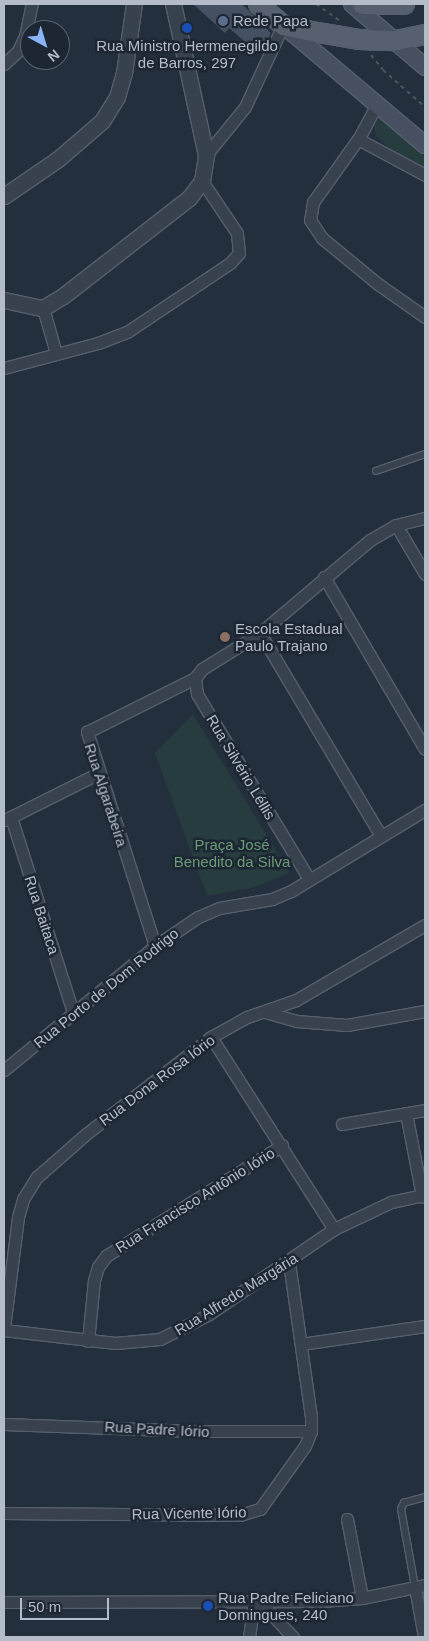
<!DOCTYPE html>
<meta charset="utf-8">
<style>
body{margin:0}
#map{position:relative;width:429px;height:1641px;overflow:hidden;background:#242f3e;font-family:Helvetica,sans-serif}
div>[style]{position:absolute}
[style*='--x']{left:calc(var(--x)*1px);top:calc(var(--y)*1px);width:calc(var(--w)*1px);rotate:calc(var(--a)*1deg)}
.green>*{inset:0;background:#263c3f}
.building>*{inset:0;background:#455162}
.path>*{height:2px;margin-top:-1px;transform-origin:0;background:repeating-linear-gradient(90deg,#44595c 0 4px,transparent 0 8px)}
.roads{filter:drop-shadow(1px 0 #565f6c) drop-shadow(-1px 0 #565f6c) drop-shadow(0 1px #565f6c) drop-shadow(0 -1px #565f6c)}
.service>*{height:5.5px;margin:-2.75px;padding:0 2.75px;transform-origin:2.75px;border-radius:2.75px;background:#38414e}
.minor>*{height:11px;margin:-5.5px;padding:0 5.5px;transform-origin:5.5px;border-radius:5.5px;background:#38414e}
.tertiary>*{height:15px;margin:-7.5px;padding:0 7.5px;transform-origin:7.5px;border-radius:7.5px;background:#38414e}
.secondary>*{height:16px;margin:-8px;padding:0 8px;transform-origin:8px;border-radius:8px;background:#465061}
.primary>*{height:19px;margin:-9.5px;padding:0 9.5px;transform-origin:9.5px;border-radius:9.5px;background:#56606e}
.dots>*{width:14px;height:14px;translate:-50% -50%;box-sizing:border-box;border:2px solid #1d2633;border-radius:50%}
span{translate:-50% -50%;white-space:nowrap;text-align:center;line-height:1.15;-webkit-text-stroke:5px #1d2633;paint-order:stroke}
.poi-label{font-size:15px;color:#b4bcc9}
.left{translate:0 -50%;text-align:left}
.street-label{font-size:15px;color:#b4bcc9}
.park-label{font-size:15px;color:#6b9a76}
.frame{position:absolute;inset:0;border:5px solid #b4bcc9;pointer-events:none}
.north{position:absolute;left:20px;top:20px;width:50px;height:50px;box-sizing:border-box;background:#1d2633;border:1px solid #59626f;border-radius:50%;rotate:141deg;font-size:14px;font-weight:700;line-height:20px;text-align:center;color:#b4bcc9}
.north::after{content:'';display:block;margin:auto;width:18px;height:22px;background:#8ab4f8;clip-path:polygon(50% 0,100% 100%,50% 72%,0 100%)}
.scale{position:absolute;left:20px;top:1598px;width:89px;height:22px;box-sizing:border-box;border:2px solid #b4bcc9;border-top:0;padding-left:6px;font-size:15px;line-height:18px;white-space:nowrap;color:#b4bcc9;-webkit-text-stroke:4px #1d2633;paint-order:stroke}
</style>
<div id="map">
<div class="green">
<i style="clip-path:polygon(380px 118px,425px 156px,425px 169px,389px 148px,376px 136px,374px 126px)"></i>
<i style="clip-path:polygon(193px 714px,289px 872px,287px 874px,255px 887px,207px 896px,155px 753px)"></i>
</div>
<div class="building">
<i style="clip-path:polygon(193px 4px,242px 4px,271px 33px,265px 46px,258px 53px,229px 28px,225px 33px)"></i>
</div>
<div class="path">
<i style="--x:316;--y:4;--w:28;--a:35"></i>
<i style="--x:371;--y:55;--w:19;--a:51"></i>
<i style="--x:383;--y:70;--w:56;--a:41.4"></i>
</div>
<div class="roads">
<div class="service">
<i style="--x:376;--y:471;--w:52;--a:-19.1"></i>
<i style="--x:415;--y:1587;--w:79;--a:-100.2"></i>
<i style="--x:401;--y:1509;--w:7;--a:-63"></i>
<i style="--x:404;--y:1503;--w:22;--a:-16"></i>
</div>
<div class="minor">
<i style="--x:4;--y:64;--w:19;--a:-43"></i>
<i style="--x:18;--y:51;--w:17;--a:-65"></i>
<i style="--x:25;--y:36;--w:33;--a:-78"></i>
<i style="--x:377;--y:104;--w:40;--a:118"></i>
<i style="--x:358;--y:139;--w:77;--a:125.5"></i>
<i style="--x:313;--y:202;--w:18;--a:99"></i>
<i style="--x:310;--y:220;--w:22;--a:56"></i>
<i style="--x:322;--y:238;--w:72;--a:39.4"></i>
<i style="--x:378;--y:284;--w:57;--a:35.1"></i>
<i style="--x:358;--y:139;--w:76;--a:28.2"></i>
<i style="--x:206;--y:155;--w:62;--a:-50.9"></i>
<i style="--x:245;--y:107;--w:90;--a:-65.1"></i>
<i style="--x:43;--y:308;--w:47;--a:73.9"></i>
<i style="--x:4;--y:368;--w:97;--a:-14.9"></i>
<i style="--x:98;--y:343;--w:31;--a:-21"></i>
<i style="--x:127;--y:332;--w:124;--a:-33.8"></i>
<i style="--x:230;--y:263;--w:13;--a:-48"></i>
<i style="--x:239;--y:253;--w:20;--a:-96"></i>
<i style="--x:237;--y:233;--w:63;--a:-123.9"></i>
<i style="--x:396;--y:525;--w:57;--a:59.4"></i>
<i style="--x:324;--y:577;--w:199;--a:59.6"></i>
<i style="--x:260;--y:633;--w:236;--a:59.2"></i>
<i style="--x:195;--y:678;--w:16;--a:83"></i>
<i style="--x:197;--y:694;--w:216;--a:58.8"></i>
<i style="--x:11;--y:817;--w:205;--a:72.4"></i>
<i style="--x:5;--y:820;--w:105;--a:-26.6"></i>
<i style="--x:155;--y:946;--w:225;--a:-107.6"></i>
<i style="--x:87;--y:732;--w:121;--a:-26.6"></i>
<i style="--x:195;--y:678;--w:11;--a:-52"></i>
<i style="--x:202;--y:669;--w:68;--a:-31.8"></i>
<i style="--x:260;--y:633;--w:144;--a:-40.2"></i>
<i style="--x:370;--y:540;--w:30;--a:-30"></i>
<i style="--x:396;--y:525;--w:30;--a:-14"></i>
<i style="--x:265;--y:1012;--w:32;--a:16"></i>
<i style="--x:296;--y:1021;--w:51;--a:4.5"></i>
<i style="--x:347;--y:1025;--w:79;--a:-10.2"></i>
<i style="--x:211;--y:1037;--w:228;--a:57.4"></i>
<i style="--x:4;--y:1070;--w:195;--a:-39.4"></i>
<i style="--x:155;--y:946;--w:52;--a:-34"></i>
<i style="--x:198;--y:917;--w:23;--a:-23"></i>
<i style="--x:219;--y:908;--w:54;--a:-9.6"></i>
<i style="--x:272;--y:899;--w:21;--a:-23"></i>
<i style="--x:291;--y:891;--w:157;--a:-31.2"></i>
<i style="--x:406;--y:1113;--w:85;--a:79.1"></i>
<i style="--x:342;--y:1124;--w:84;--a:-9.6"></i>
<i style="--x:4;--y:1328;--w:112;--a:-82.8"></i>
<i style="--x:18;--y:1217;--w:19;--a:-74"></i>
<i style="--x:23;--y:1199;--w:26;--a:-58"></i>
<i style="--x:37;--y:1177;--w:65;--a:-41.3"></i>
<i style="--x:86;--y:1134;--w:158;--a:-37.8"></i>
<i style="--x:211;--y:1037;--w:41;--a:-29.1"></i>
<i style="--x:247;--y:1017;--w:52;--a:-19.1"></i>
<i style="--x:296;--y:1000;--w:149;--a:-30.2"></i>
<i style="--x:4;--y:1330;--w:112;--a:6.7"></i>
<i style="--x:115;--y:1343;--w:45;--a:-5.1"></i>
<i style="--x:160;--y:1339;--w:55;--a:-27"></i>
<i style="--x:209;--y:1314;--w:151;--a:-34.2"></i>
<i style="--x:334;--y:1229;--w:63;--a:-25.3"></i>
<i style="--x:391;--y:1202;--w:35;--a:-12"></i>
<i style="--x:88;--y:1341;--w:61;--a:-84.4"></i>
<i style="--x:94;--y:1280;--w:14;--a:-73"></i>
<i style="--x:98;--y:1267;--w:14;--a:-54"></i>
<i style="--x:106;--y:1256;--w:208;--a:-32.2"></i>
<i style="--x:301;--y:1344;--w:125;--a:-8.3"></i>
<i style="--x:4;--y:1424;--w:191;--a:2.1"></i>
<i style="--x:195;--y:1431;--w:116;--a:0"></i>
<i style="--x:4;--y:1513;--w:236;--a:0.5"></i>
<i style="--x:240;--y:1515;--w:21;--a:-17"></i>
<i style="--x:260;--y:1509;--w:77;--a:-54.5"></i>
<i style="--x:305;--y:1446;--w:16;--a:-68"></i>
<i style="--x:311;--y:1431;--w:14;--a:-90"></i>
<i style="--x:311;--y:1417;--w:157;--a:-98.1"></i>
<i style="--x:347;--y:1519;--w:80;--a:79.2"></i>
<i style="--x:415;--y:1587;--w:51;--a:79.8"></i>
<i style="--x:4;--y:1602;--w:317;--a:-0.2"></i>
<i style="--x:321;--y:1601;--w:41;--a:-4.2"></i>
<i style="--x:362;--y:1598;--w:64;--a:-11.7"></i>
<i style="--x:260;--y:1602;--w:48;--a:46.7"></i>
<i style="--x:249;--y:1637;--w:34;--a:-82"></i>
</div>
<div class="tertiary">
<i style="--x:4;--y:196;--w:65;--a:-34.4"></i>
<i style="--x:58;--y:159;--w:58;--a:-40.8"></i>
<i style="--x:102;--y:121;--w:28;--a:-58"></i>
<i style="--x:117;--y:97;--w:25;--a:-74"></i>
<i style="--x:124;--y:73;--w:70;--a:-81.8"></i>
<i style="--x:4;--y:300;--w:40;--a:12"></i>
<i style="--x:43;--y:308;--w:23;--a:-31"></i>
<i style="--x:63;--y:296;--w:160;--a:-37.9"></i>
<i style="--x:189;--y:198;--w:21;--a:-53"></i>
<i style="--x:202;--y:181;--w:26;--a:-81"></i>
<i style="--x:206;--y:155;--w:155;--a:-102.3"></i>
</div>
<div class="secondary">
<i style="--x:352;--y:4;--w:96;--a:40.8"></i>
<i style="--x:283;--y:25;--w:186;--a:40.2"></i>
</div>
<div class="primary">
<i style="--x:258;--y:4;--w:33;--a:40"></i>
<i style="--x:283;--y:25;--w:30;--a:12"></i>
<i style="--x:312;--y:31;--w:48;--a:9.7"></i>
<i style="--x:359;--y:39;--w:37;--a:2"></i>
<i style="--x:396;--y:40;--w:30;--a:-12"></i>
<i style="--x:362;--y:4;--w:42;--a:0"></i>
</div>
</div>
<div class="dots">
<i style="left:223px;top:21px;background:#5c6f8a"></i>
<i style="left:187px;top:28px;background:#1a4fb4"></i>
<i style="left:225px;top:637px;background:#8d6e63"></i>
<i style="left:208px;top:1606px;background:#1a4fb4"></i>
</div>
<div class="poi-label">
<span class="left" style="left:233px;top:21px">Rede Papa</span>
<span style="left:187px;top:54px">Rua Ministro Hermenegildo<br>de Barros, 297</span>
<span class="left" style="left:235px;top:637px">Escola Estadual<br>Paulo Trajano</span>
<span class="left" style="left:218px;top:1606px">Rua Padre Feliciano<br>Domingues, 240</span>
</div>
<div class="street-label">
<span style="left:241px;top:767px;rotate:59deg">Rua Silvério Léllis</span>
<span style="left:106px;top:795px;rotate:72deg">Rua Algarabeira</span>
<span style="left:42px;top:915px;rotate:72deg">Rua Baitaca</span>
<span style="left:106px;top:988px;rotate:-39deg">Rua Porto de Dom Rodrigo</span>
<span style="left:157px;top:1080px;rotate:-37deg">Rua Dona Rosa Iório</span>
<span style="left:195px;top:1200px;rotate:-32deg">Rua Francisco Antônio Iório</span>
<span style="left:236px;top:1294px;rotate:-32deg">Rua Alfredo Margária</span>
<span style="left:157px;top:1429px;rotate:3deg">Rua Padre Iório</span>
<span style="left:189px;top:1513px;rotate:-1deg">Rua Vicente Iório</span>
</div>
<div class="park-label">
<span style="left:232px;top:853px">Praça José<br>Benedito da Silva</span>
</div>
<div class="frame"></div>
<div class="north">N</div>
<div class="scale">50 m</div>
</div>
